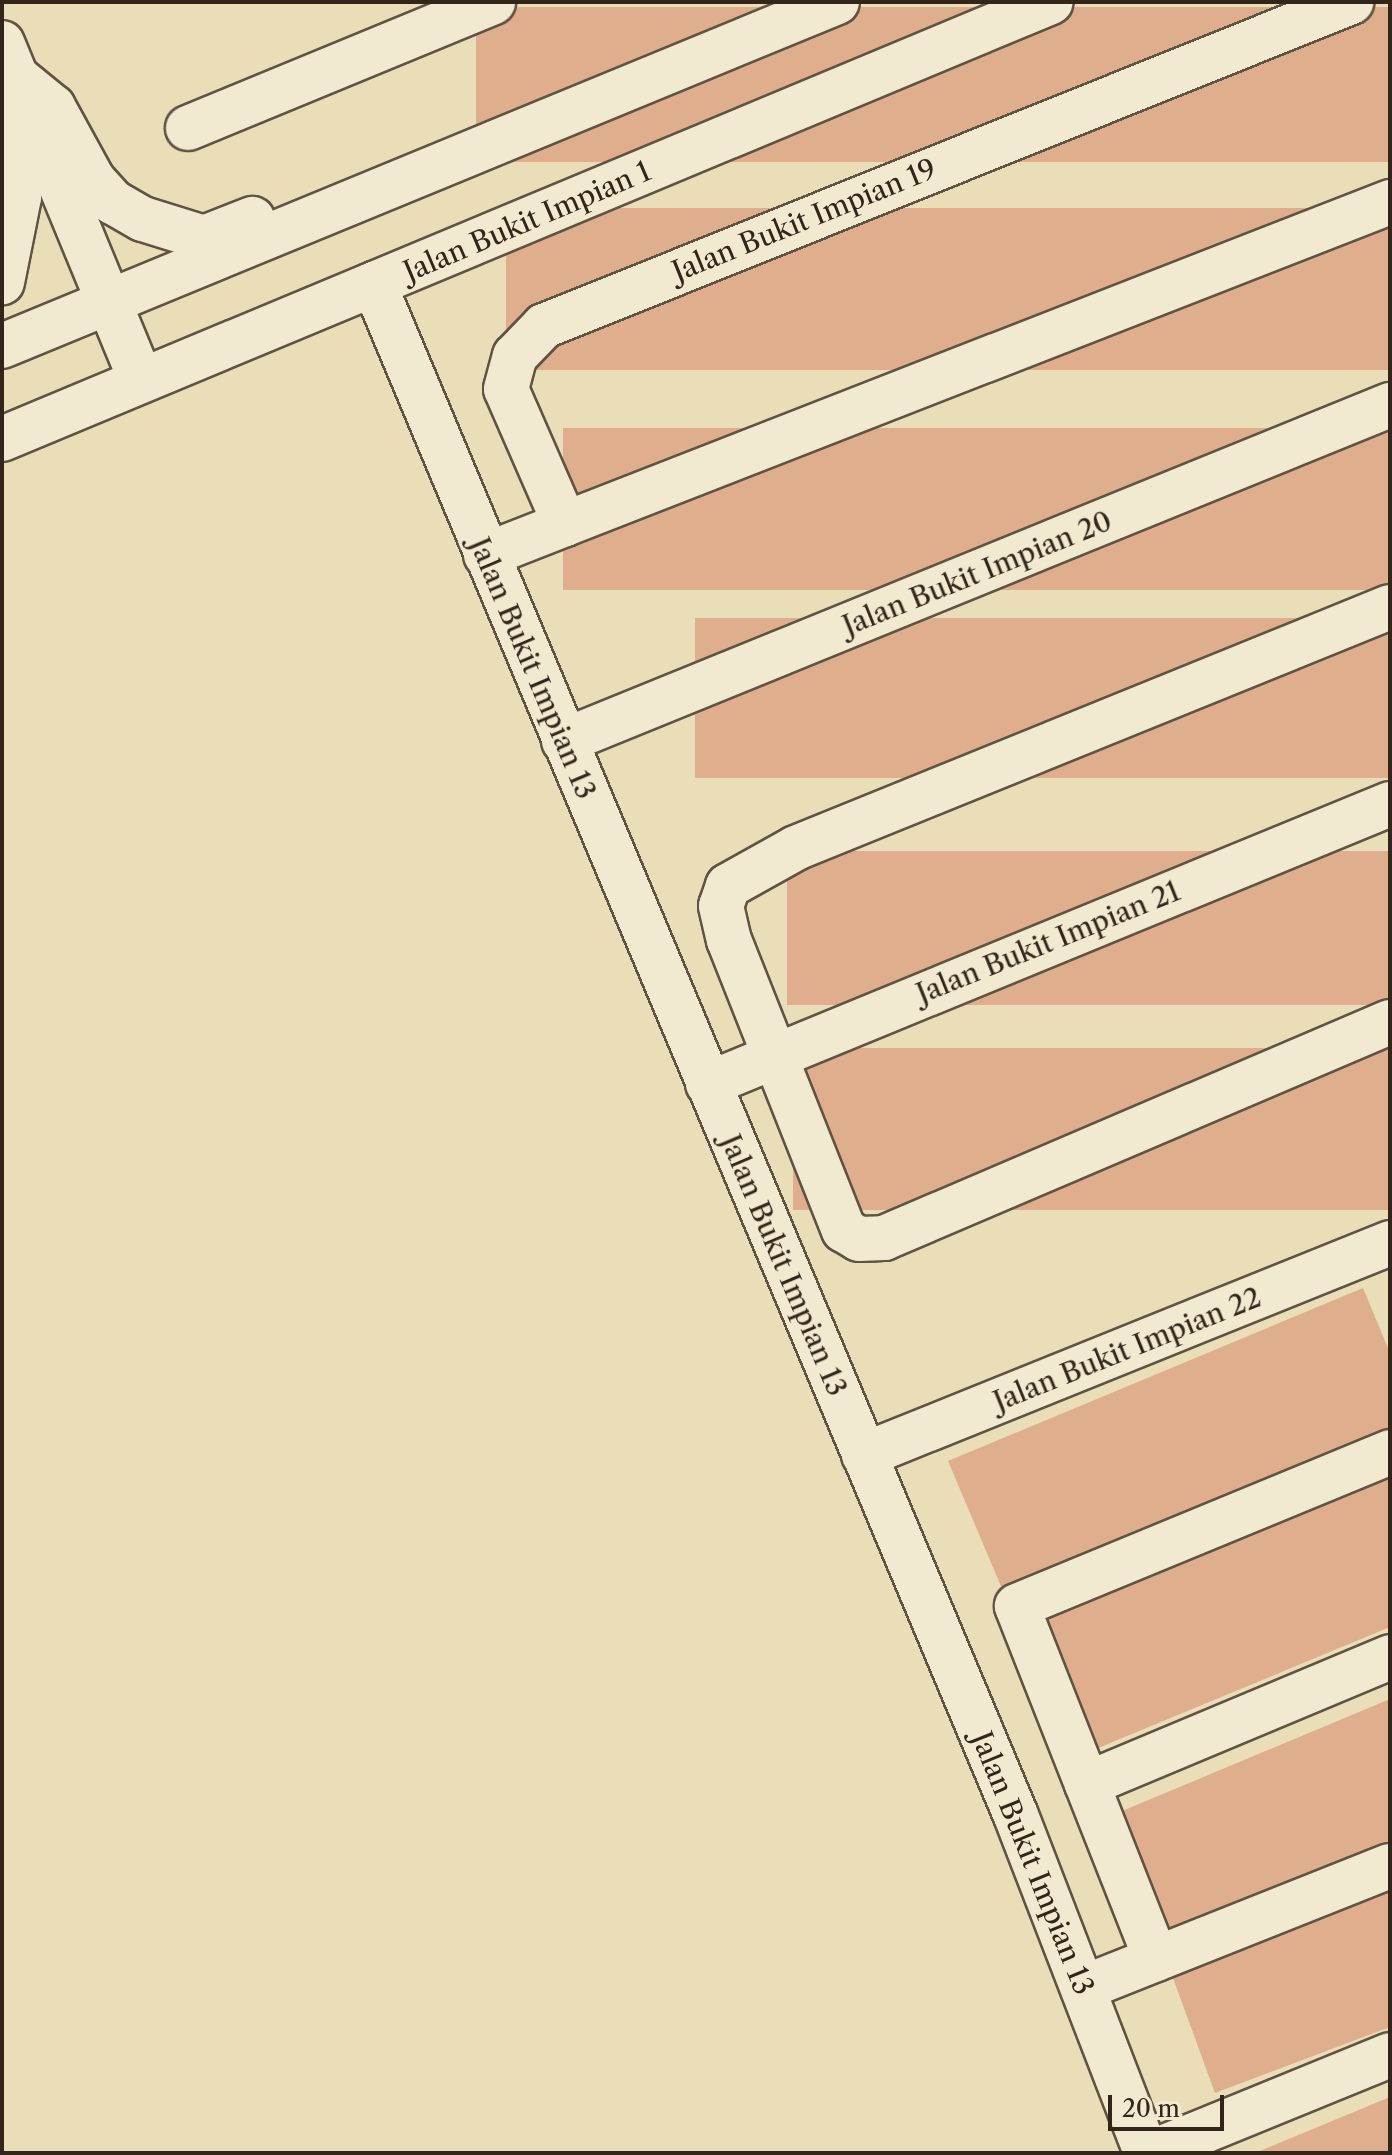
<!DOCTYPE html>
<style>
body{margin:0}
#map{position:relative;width:1392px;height:2155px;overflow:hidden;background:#e9deb8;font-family:"Libre Caslon Text",serif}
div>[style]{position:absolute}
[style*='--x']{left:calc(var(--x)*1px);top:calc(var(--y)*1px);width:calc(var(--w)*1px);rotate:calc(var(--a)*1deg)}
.building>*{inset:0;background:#dfae8c;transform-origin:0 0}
.roads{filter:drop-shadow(2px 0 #605342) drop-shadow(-2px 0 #605342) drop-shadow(0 2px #605342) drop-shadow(0 -2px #605342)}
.minor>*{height:44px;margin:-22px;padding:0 22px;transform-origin:22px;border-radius:22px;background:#f1ead1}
span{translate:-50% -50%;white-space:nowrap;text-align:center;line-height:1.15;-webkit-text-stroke:6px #f1ead1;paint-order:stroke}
.street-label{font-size:28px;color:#33251a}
.frame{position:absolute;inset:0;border:4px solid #33251a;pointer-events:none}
.scale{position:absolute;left:1108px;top:2095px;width:116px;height:36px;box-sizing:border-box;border:4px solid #33251a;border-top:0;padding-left:10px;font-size:24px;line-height:28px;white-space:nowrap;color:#33251a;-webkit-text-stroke:6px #f1ead1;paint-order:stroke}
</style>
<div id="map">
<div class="building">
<i style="left:1390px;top:7px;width:155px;height:914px;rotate:90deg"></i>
<i style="left:1390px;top:208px;width:162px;height:884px;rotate:90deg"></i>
<i style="left:1390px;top:428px;width:162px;height:827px;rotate:90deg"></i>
<i style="left:1390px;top:618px;width:160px;height:695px;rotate:90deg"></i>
<i style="left:1390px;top:851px;width:154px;height:603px;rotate:90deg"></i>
<i style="left:1390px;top:1048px;width:162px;height:597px;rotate:90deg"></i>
<i style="clip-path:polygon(1363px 1288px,1390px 1353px,1390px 1428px,1003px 1591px,948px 1461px)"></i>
<i style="clip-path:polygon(1390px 1467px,1390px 1627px,1086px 1753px,1031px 1617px)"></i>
<i style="clip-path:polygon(1390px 1699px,1390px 1846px,1166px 1939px,1115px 1814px)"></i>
<i style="clip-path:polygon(1390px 1883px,1390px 2027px,1215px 2093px,1169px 1967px)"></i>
<i style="clip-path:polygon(1390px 2097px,1390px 2153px,1255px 2153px)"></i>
</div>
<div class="roads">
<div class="minor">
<i style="--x:2;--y:43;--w:365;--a:67.6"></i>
<i style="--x:2;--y:108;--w:35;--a:-68"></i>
<i style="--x:15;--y:76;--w:49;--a:39.2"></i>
<i style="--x:53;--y:107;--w:83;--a:61.3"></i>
<i style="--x:93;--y:180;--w:30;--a:48"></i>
<i style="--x:113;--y:202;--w:34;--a:30"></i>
<i style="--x:143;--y:219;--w:64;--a:17.3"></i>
<i style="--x:204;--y:238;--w:52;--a:-21.6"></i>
<i style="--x:188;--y:128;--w:330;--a:-22.4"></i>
<i style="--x:2;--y:146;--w:54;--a:71.6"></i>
<i style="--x:19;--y:197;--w:87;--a:101.3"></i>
<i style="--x:374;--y:284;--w:1658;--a:67.26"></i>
<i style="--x:1015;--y:1813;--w:364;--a:68.9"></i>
<i style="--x:2;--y:346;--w:903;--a:-22.39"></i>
<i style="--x:2;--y:439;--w:1136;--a:-22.62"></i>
<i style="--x:565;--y:524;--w:886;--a:-21.32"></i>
<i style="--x:486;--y:555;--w:85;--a:-21.4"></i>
<i style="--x:565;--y:524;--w:147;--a:-113.6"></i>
<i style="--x:506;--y:389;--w:34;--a:-75"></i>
<i style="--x:515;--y:356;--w:42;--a:-46"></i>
<i style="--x:544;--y:326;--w:870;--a:-21.87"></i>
<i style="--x:1390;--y:607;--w:641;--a:157.92"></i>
<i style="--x:796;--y:848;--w:78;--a:150.8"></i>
<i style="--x:728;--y:886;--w:21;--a:109"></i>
<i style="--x:721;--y:906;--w:35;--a:77"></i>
<i style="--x:729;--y:940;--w:312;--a:68.4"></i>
<i style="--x:844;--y:1230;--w:17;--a:31"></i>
<i style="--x:859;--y:1239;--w:25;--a:-2"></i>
<i style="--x:884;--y:1238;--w:550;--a:-23.12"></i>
<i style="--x:564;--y:741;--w:892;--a:-22.14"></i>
<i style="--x:708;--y:1084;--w:737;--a:-22.32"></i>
<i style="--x:864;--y:1455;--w:567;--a:-21.95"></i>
<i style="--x:1087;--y:1784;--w:191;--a:-111.5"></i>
<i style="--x:1017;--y:1606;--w:404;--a:-22.4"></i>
<i style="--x:1156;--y:1959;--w:188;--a:-111.5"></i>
<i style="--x:1087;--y:1784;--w:329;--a:-22.7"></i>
<i style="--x:1083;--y:1988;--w:330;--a:-21.7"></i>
<i style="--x:1150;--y:2153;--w:259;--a:-22.2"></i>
</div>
</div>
<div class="street-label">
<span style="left:804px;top:220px;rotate:-22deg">Jalan Bukit Impian 19</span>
<span style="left:527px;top:221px;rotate:-23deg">Jalan Bukit Impian 1</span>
<span style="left:977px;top:573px;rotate:-22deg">Jalan Bukit Impian 20</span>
<span style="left:533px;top:668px;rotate:67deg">Jalan Bukit Impian 13</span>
<span style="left:1048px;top:942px;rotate:-22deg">Jalan Bukit Impian 21</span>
<span style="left:784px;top:1265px;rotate:67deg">Jalan Bukit Impian 13</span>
<span style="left:1127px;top:1349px;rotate:-22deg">Jalan Bukit Impian 22</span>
<span style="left:1033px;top:1863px;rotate:68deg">Jalan Bukit Impian 13</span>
</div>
<div class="frame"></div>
<div class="scale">20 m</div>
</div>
